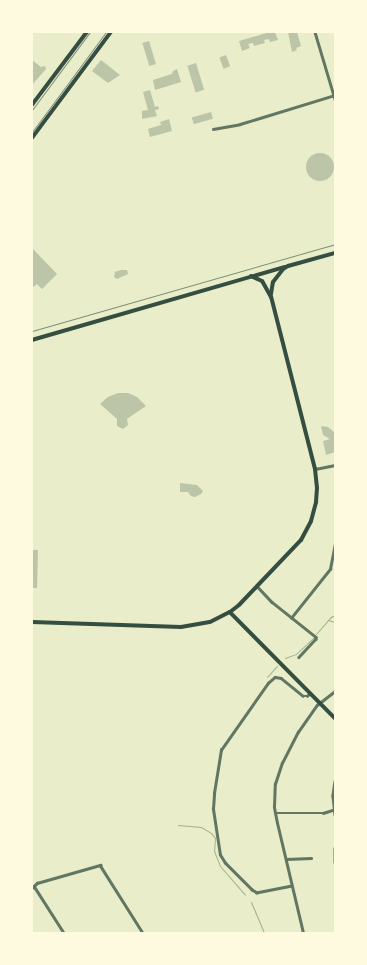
<!DOCTYPE html>
<style>
body{margin:0}
#map{position:relative;width:367px;height:965px;overflow:hidden;background:#e9edc9;font-family:"Golos Text",sans-serif}
div>[style]{position:absolute}
[style*='--x']{left:calc(var(--x)*1px);top:calc(var(--y)*1px);width:calc(var(--w)*1px);rotate:calc(var(--a)*1deg)}
.stream>*{height:1px;margin:-0.5px;padding:0 0.5px;transform-origin:0.5px;border-radius:0.5px;background:#a3b18a}
.building>*{inset:0;background:#bcc5a7;transform-origin:0 0}
.round{border-radius:50%}
.minor>*{height:2.5px;margin:-1.25px;padding:0 1.25px;transform-origin:1.25px;border-radius:1.25px;background:#617663}
.secondary>*{height:3.5px;margin:-1.75px;padding:0 1.75px;transform-origin:1.75px;border-radius:1.75px;background:#344e41}
.primary>*{height:4px;margin:-2px;padding:0 2px;transform-origin:2px;border-radius:2px;background:#344e41}
.tram>*{height:1px;margin:-0.5px;padding:0 0.5px;transform-origin:0.5px;border-radius:0.5px;background:#7c8e77}
span{translate:-50% -50%;white-space:nowrap;text-align:center;line-height:1.15;-webkit-text-stroke:3px #fefae0;paint-order:stroke}
.frame{position:absolute;inset:0;border:33px solid #fefae0;pointer-events:none}
</style>
<div id="map">
<div class="stream">
<i style="--x:328;--y:620;--w:7;--a:16"></i>
<i style="--x:316;--y:634;--w:23;--a:-49"></i>
<i style="--x:331;--y:617;--w:4;--a:-27"></i>
<i style="--x:285;--y:658;--w:12;--a:-20"></i>
<i style="--x:296;--y:654;--w:25;--a:-43"></i>
<i style="--x:267;--y:677;--w:15;--a:-48"></i>
<i style="--x:178;--y:825;--w:23;--a:5"></i>
<i style="--x:201;--y:827;--w:12;--a:31"></i>
<i style="--x:211;--y:833;--w:6;--a:51"></i>
<i style="--x:215;--y:838;--w:13;--a:94"></i>
<i style="--x:214;--y:851;--w:16;--a:68"></i>
<i style="--x:220;--y:866;--w:38;--a:49"></i>
<i style="--x:251;--y:902;--w:34;--a:67"></i>
</div>
<div class="building">
<i style="clip-path:polygon(270px 32px,275px 32px,278px 40px,270px 42px,269px 39px,264px 40px,265px 43px,254px 46px,253px 43px,248px 44px,250px 48px,242px 51px,239px 41px)"></i>
<i style="clip-path:polygon(288px 32px,297px 32px,301px 46px,296px 48px,297px 50px,292px 52px)"></i>
<i style="left:149px;top:41px;width:24px;height:7px;rotate:73deg"></i>
<i style="left:226px;top:55px;width:12px;height:7px;rotate:70deg"></i>
<i style="clip-path:polygon(32px 60px,41px 67px,45px 66px,46px 69px,32px 85px)"></i>
<i style="clip-path:polygon(101px 60px,120px 75px,108px 83px,92px 71px)"></i>
<i style="left:196px;top:63px;width:28px;height:9px;rotate:73deg"></i>
<i style="clip-path:polygon(177px 69px,181px 82px,155px 90px,153px 80px,172px 74px,173px 71px)"></i>
<i style="clip-path:polygon(150px 90px,155px 107px,158px 106px,159px 109px,155px 110px,157px 116px,142px 119px,142px 111px,148px 110px,143px 92px)"></i>
<i style="left:211px;top:112px;width:7px;height:20px;rotate:74deg"></i>
<i style="clip-path:polygon(169px 119px,172px 131px,150px 137px,148px 129px,161px 125px,160px 122px)"></i>
<i class="round" style="left:306px;top:153px;width:28px;height:28px"></i>
<i style="clip-path:polygon(32px 248px,57px 274px,42px 289px,37px 284px,32px 288px)"></i>
<i style="clip-path:polygon(121px 270px,127px 270px,128px 274px,117px 279px,114px 277px,115px 272px)"></i>
<i style="clip-path:polygon(118px 393px,128px 393px,137px 397px,146px 406px,127px 419px,128px 425px,123px 429px,117px 426px,117px 419px,100px 404px,108px 397px)"></i>
<i style="clip-path:polygon(321px 426px,328px 427px,335px 433px,335px 452px,326px 455px,323px 441px,330px 439px,323px 435px)"></i>
<i style="clip-path:polygon(180px 483px,197px 485px,203px 491px,201px 494px,195px 497px,191px 496px,188px 492px,180px 492px)"></i>
<i style="clip-path:polygon(32px 550px,38px 550px,37px 588px,32px 588px)"></i>
</div>
<div class="minor">
<i style="--x:315;--y:32;--w:70;--a:73.4"></i>
<i style="--x:213;--y:129;--w:27;--a:-10"></i>
<i style="--x:240;--y:124;--w:99;--a:-17"></i>
<i style="--x:315;--y:469;--w:20;--a:-11"></i>
<i style="--x:257;--y:586;--w:22;--a:47"></i>
<i style="--x:272;--y:602;--w:56;--a:38.5"></i>
<i style="--x:316;--y:637;--w:2;--a:90"></i>
<i style="--x:316;--y:639;--w:25;--a:133"></i>
<i style="--x:291;--y:618;--w:63;--a:-51.5"></i>
<i style="--x:330;--y:569;--w:25;--a:-79"></i>
<i style="--x:335;--y:781;--w:15;--a:98"></i>
<i style="--x:333;--y:796;--w:19;--a:84"></i>
<i style="--x:275;--y:813;--w:48;--a:0"></i>
<i style="--x:323;--y:813;--w:13;--a:-18"></i>
<i style="--x:335;--y:848;--w:14;--a:90"></i>
<i style="--x:286;--y:859;--w:25;--a:-2"></i>
<i style="--x:34;--y:886;--w:56;--a:57.4"></i>
<i style="--x:292;--y:886;--w:36;--a:169"></i>
<i style="--x:257;--y:893;--w:6;--a:-149"></i>
<i style="--x:252;--y:890;--w:38;--a:-135"></i>
<i style="--x:225;--y:863;--w:9;--a:-122"></i>
<i style="--x:220;--y:855;--w:47;--a:-98.7"></i>
<i style="--x:213;--y:809;--w:16;--a:-86"></i>
<i style="--x:214;--y:793;--w:44;--a:-80.8"></i>
<i style="--x:221;--y:750;--w:82;--a:-55"></i>
<i style="--x:268;--y:683;--w:9;--a:-41"></i>
<i style="--x:275;--y:677;--w:6;--a:9"></i>
<i style="--x:281;--y:678;--w:28;--a:39"></i>
<i style="--x:303;--y:696;--w:4;--a:0"></i>
<i style="--x:307;--y:696;--w:4;--a:-45"></i>
<i style="--x:32;--y:888;--w:7;--a:-45"></i>
<i style="--x:37;--y:883;--w:66;--a:-15.9"></i>
<i style="--x:100;--y:865;--w:80;--a:57.7"></i>
<i style="--x:303;--y:933;--w:113;--a:-103.3"></i>
<i style="--x:277;--y:823;--w:16;--a:-101"></i>
<i style="--x:274;--y:807;--w:23;--a:-88"></i>
<i style="--x:275;--y:784;--w:22;--a:-72"></i>
<i style="--x:282;--y:763;--w:35;--a:-63"></i>
<i style="--x:298;--y:732;--w:33;--a:-55"></i>
<i style="--x:317;--y:705;--w:23;--a:-38"></i>
</div>
<div class="secondary">
<i style="--x:32;--y:105;--w:91;--a:-53"></i>
<i style="--x:32;--y:138;--w:132;--a:-53.3"></i>
<i style="--x:32;--y:340;--w:263;--a:-16.1"></i>
<i style="--x:230;--y:612;--w:149;--a:45.3"></i>
</div>
<div class="primary">
<i style="--x:271;--y:294;--w:12;--a:-81"></i>
<i style="--x:273;--y:282;--w:16;--a:-52"></i>
<i style="--x:283;--y:269;--w:6;--a:-31"></i>
<i style="--x:288;--y:266;--w:49;--a:-15.5"></i>
<i style="--x:32;--y:622;--w:149;--a:1.9"></i>
<i style="--x:181;--y:627;--w:29;--a:-10"></i>
<i style="--x:210;--y:622;--w:22;--a:-27"></i>
<i style="--x:230;--y:612;--w:11;--a:-38"></i>
<i style="--x:239;--y:605;--w:90;--a:-46.4"></i>
<i style="--x:301;--y:540;--w:21;--a:-62"></i>
<i style="--x:311;--y:521;--w:20;--a:-75"></i>
<i style="--x:316;--y:502;--w:14;--a:-86"></i>
<i style="--x:317;--y:488;--w:19;--a:-96"></i>
<i style="--x:315;--y:469;--w:178;--a:-104.3"></i>
<i style="--x:271;--y:297;--w:18;--a:-119"></i>
<i style="--x:262;--y:281;--w:12;--a:-156"></i>
</div>
<div class="tram">
<i style="--x:32;--y:110;--w:97;--a:-53.4"></i>
<i style="--x:32;--y:132;--w:124;--a:-53.5"></i>
<i style="--x:32;--y:331;--w:315;--a:-16"></i>
</div>
<div class="frame"></div>
</div>
